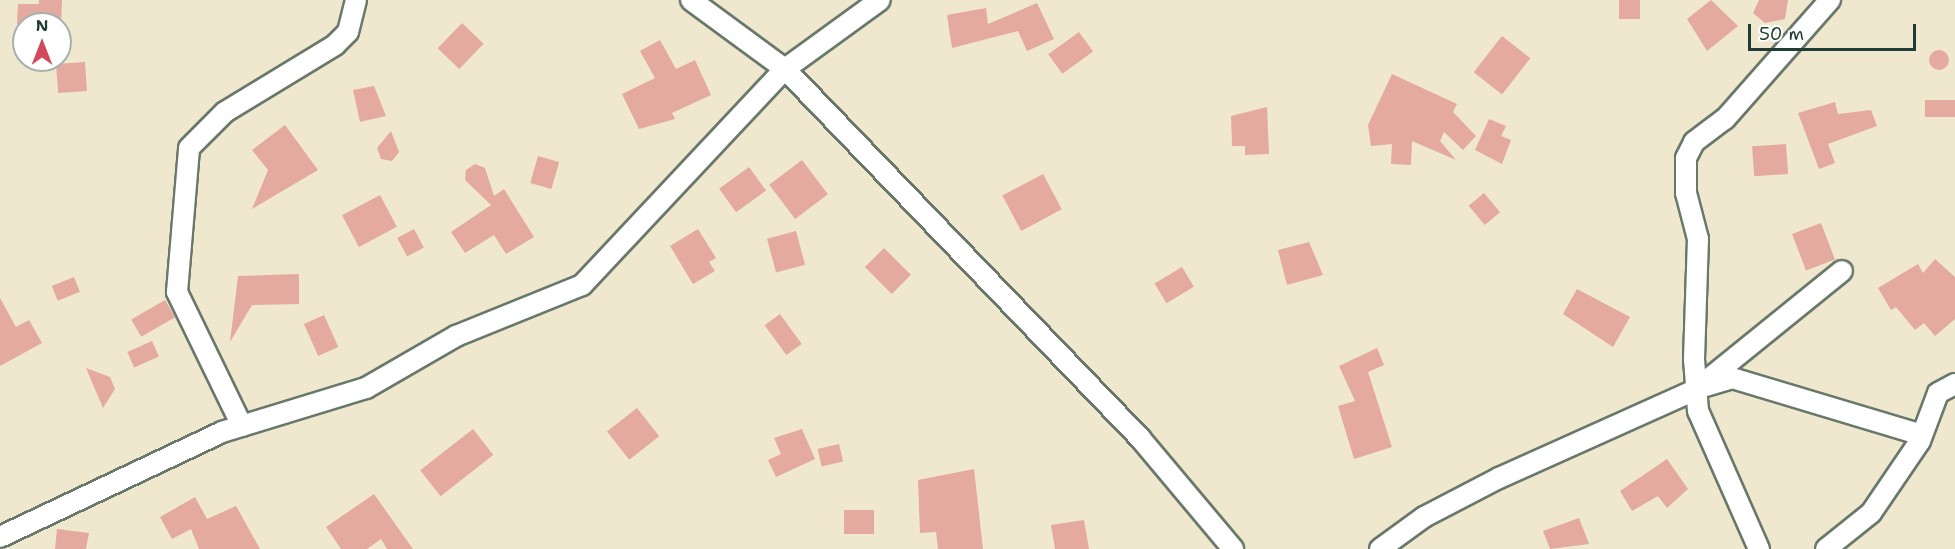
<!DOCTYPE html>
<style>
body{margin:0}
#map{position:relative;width:1955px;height:549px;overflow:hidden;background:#f0e8ce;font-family:"Shantell Sans",sans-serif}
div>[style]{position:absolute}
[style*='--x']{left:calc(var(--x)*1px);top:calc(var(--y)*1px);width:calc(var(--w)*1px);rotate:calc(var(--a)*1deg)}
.building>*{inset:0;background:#e4a99f;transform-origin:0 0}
.round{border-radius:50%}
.roads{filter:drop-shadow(2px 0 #68796a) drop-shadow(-2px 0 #68796a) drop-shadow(0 2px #68796a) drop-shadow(0 -2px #68796a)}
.minor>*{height:20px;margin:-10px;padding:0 10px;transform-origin:10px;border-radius:10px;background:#fff}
span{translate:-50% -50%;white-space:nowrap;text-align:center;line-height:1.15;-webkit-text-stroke:4.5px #fff;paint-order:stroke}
.north{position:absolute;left:12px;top:12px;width:60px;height:60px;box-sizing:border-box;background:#fff;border:2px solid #a5b1ae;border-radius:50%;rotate:0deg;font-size:16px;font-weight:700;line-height:24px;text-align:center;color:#1f3d34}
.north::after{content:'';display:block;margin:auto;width:21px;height:27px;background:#d1495b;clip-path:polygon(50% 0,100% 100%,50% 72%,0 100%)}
.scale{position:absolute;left:1748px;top:24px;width:168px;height:27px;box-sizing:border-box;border:3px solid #1f3d34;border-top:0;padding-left:8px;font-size:18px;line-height:21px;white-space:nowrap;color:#1f3d34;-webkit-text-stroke:4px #fff;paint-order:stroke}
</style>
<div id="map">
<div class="building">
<i style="clip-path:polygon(39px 0,62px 0,61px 24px,17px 24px,18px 4px,39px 4px)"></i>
<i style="left:1619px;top:0;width:21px;height:19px"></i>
<i style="clip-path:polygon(1711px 0,1738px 26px,1707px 51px,1687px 19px)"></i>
<i style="clip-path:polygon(1759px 0,1788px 0,1785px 19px,1765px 23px,1753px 13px)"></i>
<i style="clip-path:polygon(1037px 3px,1054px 39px,1027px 51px,1018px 31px,952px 48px,947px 15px,986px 8px,988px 24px)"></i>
<i style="left:462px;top:23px;width:30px;height:35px;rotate:44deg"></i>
<i style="left:1079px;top:32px;width:24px;height:38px;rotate:54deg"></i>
<i style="left:1502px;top:36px;width:36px;height:46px;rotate:38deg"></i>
<i style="clip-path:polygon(660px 40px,676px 69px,695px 60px,711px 95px,672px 113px,675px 119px,639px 129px,622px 94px,655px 78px,640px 51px)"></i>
<i class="round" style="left:1929px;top:50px;width:20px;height:20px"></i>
<i style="left:85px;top:62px;width:29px;height:29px;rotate:86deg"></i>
<i style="clip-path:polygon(1392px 74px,1457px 104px,1453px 112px,1476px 136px,1463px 150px,1444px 132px,1440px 141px,1456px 160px,1412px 141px,1411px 165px,1391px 164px,1392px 144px,1371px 146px,1368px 125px)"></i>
<i style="clip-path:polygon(374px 86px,386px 116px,360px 122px,353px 90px)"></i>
<i style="left:1955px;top:100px;width:17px;height:30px;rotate:90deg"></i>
<i style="clip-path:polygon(1835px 102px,1838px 114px,1871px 110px,1877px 126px,1828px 144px,1835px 163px,1819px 169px,1798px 113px)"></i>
<i style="clip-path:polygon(1267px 107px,1269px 154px,1245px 155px,1245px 146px,1232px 146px,1231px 116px)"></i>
<i style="clip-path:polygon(1489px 119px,1506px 126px,1501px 136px,1511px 140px,1502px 164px,1475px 150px)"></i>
<i style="clip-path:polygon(285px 125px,318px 170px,252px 209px,268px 170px,252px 150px)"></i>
<i style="clip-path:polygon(391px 131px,399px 152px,392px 161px,381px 159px,377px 148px)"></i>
<i style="left:1786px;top:144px;width:30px;height:34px;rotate:86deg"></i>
<i style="left:538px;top:156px;width:22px;height:28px;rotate:16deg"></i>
<i style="left:802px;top:160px;width:43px;height:41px;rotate:53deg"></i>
<i style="clip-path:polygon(475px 164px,485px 168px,494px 196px,504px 189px,534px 237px,506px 254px,494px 235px,465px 253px,451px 232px,491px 205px,465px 180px,466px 170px)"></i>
<i style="left:749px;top:167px;width:29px;height:37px;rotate:54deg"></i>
<i style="left:1043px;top:174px;width:40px;height:46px;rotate:62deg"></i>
<i style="left:1484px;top:193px;width:25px;height:20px;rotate:50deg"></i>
<i style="left:380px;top:195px;width:36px;height:43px;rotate:62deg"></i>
<i style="left:1821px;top:223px;width:39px;height:31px;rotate:69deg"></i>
<i style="left:414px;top:229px;width:21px;height:19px;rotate:62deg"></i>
<i style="clip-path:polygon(698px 229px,716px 258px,709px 262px,715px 271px,693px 284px,670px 246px)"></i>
<i style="left:796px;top:231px;width:35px;height:30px;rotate:75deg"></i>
<i style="clip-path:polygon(1309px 242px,1323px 275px,1287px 285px,1278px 250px)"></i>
<i style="left:884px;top:248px;width:38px;height:27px;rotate:45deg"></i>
<i style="clip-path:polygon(1935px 259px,1955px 277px,1955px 319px,1935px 336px,1924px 323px,1915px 330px,1896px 307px,1891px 310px,1878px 288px,1918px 264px,1923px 273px)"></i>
<i style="left:1182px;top:267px;width:23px;height:32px;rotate:59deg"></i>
<i style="clip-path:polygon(299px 274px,299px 304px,252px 305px,230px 342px,238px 276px)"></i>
<i style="left:74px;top:277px;width:16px;height:24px;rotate:68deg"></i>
<i style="clip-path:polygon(1577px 289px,1630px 317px,1613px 347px,1563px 314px)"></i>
<i style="clip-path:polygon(0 298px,16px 327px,29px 320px,42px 343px,0 366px)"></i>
<i style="left:165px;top:300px;width:20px;height:39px;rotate:60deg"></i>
<i style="left:780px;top:314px;width:37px;height:19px;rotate:54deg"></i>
<i style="left:324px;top:315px;width:35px;height:22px;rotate:66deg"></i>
<i style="left:152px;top:341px;width:17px;height:27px;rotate:66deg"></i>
<i style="clip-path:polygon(1377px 348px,1384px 365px,1368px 372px,1392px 447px,1354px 459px,1338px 406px,1355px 401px,1339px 366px)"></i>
<i style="clip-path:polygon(86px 368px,110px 377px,115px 389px,103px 408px)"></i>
<i style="left:637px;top:408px;width:36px;height:38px;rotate:52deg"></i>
<i style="left:473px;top:429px;width:33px;height:67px;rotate:52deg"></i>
<i style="clip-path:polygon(802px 429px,815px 459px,776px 477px,768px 460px,781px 454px,774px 438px)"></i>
<i style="left:839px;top:444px;width:18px;height:22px;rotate:77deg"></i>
<i style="clip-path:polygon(1667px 459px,1688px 489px,1667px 508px,1658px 496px,1632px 511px,1620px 491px)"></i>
<i style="clip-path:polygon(974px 469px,983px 549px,938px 549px,936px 532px,920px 533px,918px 480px)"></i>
<i style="clip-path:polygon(374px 494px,413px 549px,387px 549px,381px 539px,367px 549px,341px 549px,326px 527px)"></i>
<i style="clip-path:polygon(195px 497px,207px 519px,236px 506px,260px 549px,199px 549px,191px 529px,172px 539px,160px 517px)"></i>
<i style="left:844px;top:510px;width:30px;height:24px"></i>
<i style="clip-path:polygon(1579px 518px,1589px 544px,1550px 549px,1543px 531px)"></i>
<i style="clip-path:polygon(1084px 520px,1089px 549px,1055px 549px,1051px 525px)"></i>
<i style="clip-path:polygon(57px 529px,89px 533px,86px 549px,55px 549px)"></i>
</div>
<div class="roads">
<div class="minor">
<i style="--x:691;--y:0;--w:117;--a:36.3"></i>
<i style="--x:785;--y:69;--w:512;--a:46.11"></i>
<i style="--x:1140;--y:438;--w:145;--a:50"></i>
<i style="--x:1706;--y:386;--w:27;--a:-17"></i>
<i style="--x:1732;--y:378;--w:198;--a:16.7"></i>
<i style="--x:242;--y:426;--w:149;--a:-115.9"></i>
<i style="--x:177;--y:292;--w:144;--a:-85.2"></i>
<i style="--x:189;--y:148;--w:51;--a:-45"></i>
<i style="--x:225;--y:112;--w:129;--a:-31.3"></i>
<i style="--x:335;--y:45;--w:18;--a:-45"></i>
<i style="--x:348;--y:32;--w:33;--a:-76"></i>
<i style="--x:0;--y:537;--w:246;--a:-25.3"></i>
<i style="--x:222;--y:432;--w:151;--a:-17"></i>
<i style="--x:366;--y:388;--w:104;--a:-30"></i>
<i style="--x:456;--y:336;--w:136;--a:-22"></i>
<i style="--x:582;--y:285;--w:296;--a:-46.8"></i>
<i style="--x:785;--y:69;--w:117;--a:-36"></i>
<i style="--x:1380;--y:549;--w:54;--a:-36"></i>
<i style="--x:1424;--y:517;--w:85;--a:-27.5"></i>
<i style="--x:1499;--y:478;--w:215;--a:-24.2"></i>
<i style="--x:1695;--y:390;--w:189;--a:-39"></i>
<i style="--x:1759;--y:549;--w:151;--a:-113.8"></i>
<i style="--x:1698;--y:411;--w:52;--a:-94.4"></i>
<i style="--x:1694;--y:359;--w:120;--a:-88.1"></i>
<i style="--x:1698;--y:239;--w:48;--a:-104.6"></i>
<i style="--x:1686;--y:193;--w:35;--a:-90"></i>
<i style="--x:1686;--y:158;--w:18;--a:-63"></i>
<i style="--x:1694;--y:142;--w:39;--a:-37"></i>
<i style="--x:1725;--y:119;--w:159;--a:-48.6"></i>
<i style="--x:1826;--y:549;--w:58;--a:-38.7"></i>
<i style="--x:1871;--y:513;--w:87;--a:-55.8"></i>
<i style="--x:1920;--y:441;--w:51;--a:-69.4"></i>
<i style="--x:1938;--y:393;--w:19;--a:-28"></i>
</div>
</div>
<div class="north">N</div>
<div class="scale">50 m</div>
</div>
